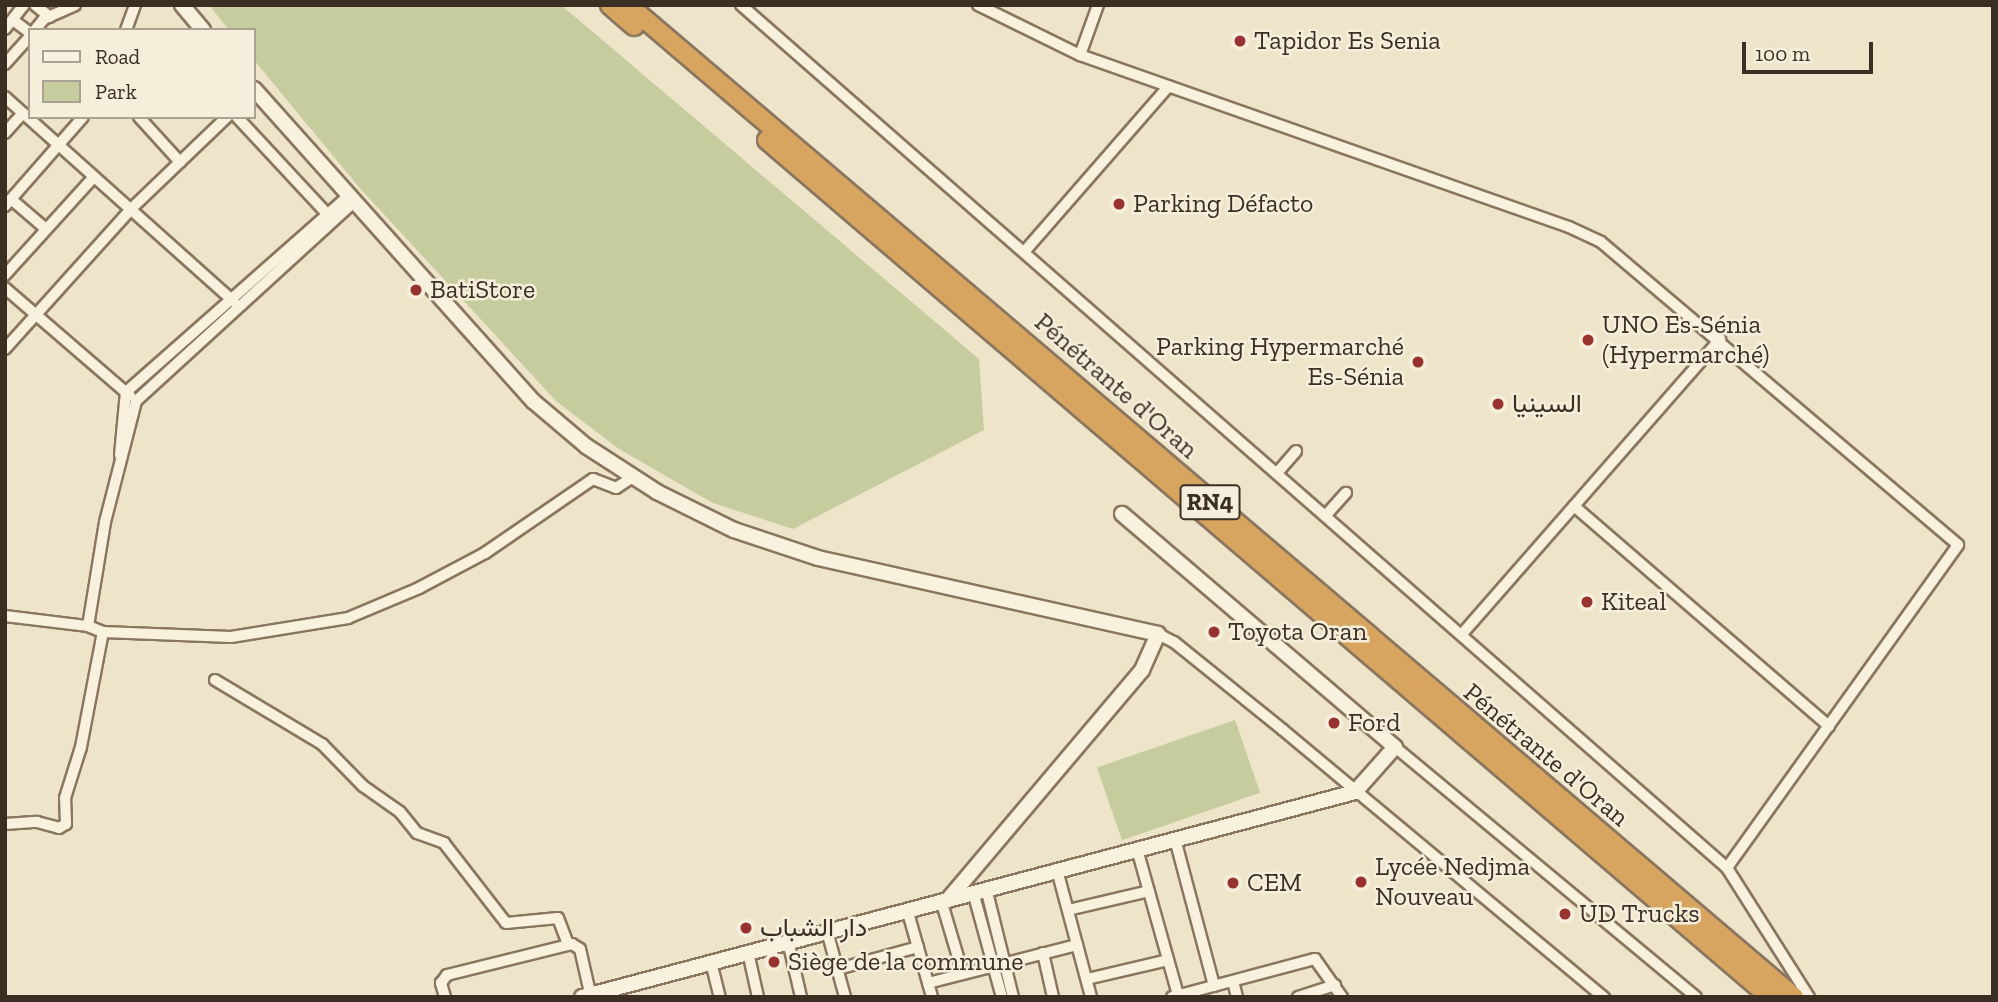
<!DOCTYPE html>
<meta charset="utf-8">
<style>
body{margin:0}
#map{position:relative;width:1998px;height:1002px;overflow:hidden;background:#eee4ca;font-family:"Zilla Slab",Vazirmatn,serif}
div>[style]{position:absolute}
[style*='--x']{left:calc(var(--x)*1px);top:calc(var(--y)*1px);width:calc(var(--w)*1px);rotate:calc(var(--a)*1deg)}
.green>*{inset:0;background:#c6cc9e;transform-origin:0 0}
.roads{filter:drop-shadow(2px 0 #8a765f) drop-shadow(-2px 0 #8a765f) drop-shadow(0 2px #8a765f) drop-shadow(0 -2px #8a765f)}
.street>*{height:10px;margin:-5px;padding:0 5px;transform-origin:5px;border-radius:5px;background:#f8f1de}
.secondary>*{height:14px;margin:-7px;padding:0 7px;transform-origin:7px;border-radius:7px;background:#f8f1de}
.highway>*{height:18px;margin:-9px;padding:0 9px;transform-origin:9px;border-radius:9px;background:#d8a560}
.dots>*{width:19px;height:19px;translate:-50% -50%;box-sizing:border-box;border:4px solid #f5eeda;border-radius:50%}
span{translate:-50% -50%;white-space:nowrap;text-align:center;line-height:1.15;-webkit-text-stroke:5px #f5eeda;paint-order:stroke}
.shield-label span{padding:2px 5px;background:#f5eeda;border:2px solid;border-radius:5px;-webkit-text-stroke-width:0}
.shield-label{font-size:24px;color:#3b2e22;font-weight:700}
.poi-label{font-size:26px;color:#3b2e22}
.left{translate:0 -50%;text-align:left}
.right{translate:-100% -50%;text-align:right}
.street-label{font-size:26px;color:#3b2e22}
.frame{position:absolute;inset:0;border:7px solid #3b2e22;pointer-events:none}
.legend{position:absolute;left:28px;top:28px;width:228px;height:91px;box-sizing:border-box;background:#f5eeda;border:2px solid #aba190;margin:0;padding:9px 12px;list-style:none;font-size:21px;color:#3b2e22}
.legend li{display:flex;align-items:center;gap:14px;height:35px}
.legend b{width:35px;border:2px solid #aba190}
.scale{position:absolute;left:1742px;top:42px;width:131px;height:32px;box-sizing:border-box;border:4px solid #3b2e22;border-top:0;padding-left:9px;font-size:21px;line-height:24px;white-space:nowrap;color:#3b2e22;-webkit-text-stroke:5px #f5eeda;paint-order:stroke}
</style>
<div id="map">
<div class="green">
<i style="clip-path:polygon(209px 5px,561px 5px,979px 359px,984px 430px,793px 529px,713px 503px,619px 449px,556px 401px,358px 186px,254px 60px,254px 30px,229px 30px)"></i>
<i style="left:1235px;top:720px;width:77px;height:146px;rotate:71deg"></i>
</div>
<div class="roads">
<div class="street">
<i style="--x:35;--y:5;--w:19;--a:39"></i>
<i style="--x:741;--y:5;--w:1310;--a:41.19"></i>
<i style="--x:1727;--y:868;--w:153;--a:57.6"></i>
<i style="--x:978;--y:5;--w:114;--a:26.1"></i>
<i style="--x:1080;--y:55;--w:518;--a:19.38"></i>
<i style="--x:1569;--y:227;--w:35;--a:25"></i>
<i style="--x:1601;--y:242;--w:468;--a:40.3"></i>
<i style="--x:1958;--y:545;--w:397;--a:125.6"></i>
<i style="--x:13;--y:20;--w:21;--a:37"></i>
<i style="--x:5;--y:29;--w:31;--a:-52"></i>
<i style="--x:35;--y:30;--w:14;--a:-51"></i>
<i style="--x:44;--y:19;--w:34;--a:-24"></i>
<i style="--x:126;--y:30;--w:27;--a:-70"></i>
<i style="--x:1080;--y:55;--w:53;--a:-70.2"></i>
<i style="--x:5;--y:64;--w:38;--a:-48"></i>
<i style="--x:5;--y:97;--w:307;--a:41.8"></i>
<i style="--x:139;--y:117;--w:61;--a:47.7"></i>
<i style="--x:237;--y:117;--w:132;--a:47.1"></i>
<i style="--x:5;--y:133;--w:27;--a:-48"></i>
<i style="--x:11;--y:199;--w:46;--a:40.6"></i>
<i style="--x:5;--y:206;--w:118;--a:-48.8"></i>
<i style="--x:1024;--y:252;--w:220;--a:-48.9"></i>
<i style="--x:5;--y:275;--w:132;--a:-47.8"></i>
<i style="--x:5;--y:288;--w:165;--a:40.8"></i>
<i style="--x:5;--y:349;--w:190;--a:-48"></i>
<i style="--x:132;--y:208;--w:132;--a:-43.8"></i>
<i style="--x:120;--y:455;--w:63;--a:-84.6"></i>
<i style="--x:126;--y:392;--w:296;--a:-41.4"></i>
<i style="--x:1277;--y:473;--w:29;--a:-49"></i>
<i style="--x:1574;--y:506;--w:337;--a:40.8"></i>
<i style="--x:1326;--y:515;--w:30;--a:-48"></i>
<i style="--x:5;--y:616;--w:84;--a:6.9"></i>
<i style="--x:88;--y:626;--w:105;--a:-80.7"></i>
<i style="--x:105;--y:522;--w:125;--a:-75.6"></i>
<i style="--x:136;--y:401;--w:295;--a:-42.4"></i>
<i style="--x:88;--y:626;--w:16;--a:22"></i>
<i style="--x:103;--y:632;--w:128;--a:2.2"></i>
<i style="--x:231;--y:637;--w:119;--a:-9.2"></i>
<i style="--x:348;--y:618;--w:77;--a:-22.9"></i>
<i style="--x:419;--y:588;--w:75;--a:-27.9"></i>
<i style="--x:485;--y:553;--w:131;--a:-34.4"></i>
<i style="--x:593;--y:479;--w:25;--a:21"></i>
<i style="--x:616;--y:488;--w:20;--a:-33"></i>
<i style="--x:1158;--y:634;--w:18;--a:27"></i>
<i style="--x:1174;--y:642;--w:140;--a:38.9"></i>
<i style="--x:1283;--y:730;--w:418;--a:39.8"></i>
<i style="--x:1462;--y:634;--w:392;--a:-48.8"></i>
<i style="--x:215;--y:680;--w:125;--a:30.9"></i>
<i style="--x:322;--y:744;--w:59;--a:45.7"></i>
<i style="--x:363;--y:786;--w:45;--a:35.1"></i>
<i style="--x:400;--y:812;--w:27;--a:51"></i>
<i style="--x:417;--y:833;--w:29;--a:20"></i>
<i style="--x:444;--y:843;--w:101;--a:52.2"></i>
<i style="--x:506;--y:923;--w:52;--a:-5.5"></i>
<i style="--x:558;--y:918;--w:28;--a:69"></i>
<i style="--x:1395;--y:747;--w:391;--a:39.7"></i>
<i style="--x:5;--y:824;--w:32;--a:-4"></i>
<i style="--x:37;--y:822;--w:23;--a:15"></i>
<i style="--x:59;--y:828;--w:8;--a:-30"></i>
<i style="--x:66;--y:824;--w:26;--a:-92"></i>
<i style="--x:65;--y:798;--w:53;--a:-72.6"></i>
<i style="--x:81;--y:747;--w:117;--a:-79.2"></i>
<i style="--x:1175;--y:839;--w:152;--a:75.1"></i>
<i style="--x:1137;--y:849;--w:152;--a:74.3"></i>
<i style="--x:1057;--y:870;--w:131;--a:75"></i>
<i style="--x:986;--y:888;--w:112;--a:76.1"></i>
<i style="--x:973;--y:892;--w:109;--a:74.6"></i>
<i style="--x:941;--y:900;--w:77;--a:73.4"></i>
<i style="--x:907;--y:909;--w:91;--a:74.1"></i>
<i style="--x:1068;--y:910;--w:83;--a:-13.2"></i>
<i style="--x:827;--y:931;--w:68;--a:74.7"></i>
<i style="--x:788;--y:941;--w:57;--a:76.9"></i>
<i style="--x:748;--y:952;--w:46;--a:77.5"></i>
<i style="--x:1043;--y:953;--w:45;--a:77.2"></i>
<i style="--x:711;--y:962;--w:36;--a:76"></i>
<i style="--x:838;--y:969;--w:83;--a:-15.4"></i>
<i style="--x:1087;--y:979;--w:83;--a:-13.2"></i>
<i style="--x:1233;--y:981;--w:16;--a:76"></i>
<i style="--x:928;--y:983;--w:154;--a:-14.3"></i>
<i style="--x:445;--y:997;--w:15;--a:-106"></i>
<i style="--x:441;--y:983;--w:10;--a:-53"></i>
<i style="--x:447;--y:975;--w:129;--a:-13.9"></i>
<i style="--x:572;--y:944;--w:9;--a:32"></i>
<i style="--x:580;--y:949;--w:49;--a:77.1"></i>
<i style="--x:1172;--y:997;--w:148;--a:-14.9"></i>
<i style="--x:1315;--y:959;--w:47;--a:54.6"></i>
<i style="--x:1298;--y:997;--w:39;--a:-18"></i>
</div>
<div class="secondary">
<i style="--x:182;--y:5;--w:33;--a:50"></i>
<i style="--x:254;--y:89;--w:419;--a:48.2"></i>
<i style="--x:533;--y:401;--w:70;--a:40.3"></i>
<i style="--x:586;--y:446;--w:85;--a:32.9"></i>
<i style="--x:657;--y:492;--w:86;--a:26.3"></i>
<i style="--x:734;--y:530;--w:89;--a:18.4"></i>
<i style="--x:818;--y:558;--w:348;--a:12.6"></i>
<i style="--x:1158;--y:634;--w:39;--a:114"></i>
<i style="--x:1142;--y:670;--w:299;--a:130.2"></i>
<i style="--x:582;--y:997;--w:800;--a:-14.85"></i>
<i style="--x:1355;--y:792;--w:60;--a:-48.4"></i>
<i style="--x:1395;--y:747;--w:359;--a:-139.5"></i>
</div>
<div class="highway">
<i style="--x:610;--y:5;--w:32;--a:41"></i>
<i style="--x:628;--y:5;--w:1531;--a:40.39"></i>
<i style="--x:767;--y:140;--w:1319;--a:40.51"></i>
</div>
</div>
<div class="dots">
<i style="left:1240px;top:41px;background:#973231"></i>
<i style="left:1119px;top:204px;background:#973231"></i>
<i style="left:416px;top:290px;background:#973231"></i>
<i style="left:1588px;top:340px;background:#973231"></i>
<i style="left:1418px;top:362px;background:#973231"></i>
<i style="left:1498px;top:404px;background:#973231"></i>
<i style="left:1587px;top:602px;background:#973231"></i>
<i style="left:1214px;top:632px;background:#973231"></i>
<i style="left:1334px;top:723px;background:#973231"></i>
<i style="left:1361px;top:882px;background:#973231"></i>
<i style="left:1233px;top:883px;background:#973231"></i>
<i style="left:1565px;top:914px;background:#973231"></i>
<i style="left:746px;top:928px;background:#973231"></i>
<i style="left:774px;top:962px;background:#973231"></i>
</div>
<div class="shield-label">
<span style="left:1210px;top:502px">RN4</span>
</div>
<div class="poi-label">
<span class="left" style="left:1254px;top:41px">Tapidor Es Senia</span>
<span class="left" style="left:1133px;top:204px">Parking Défacto</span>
<span class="left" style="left:430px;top:290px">BatiStore</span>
<span class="left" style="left:1602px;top:340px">UNO Es-Sénia<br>(Hypermarché)</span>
<span class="right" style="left:1404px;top:362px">Parking Hypermarché<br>Es-Sénia</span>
<span class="left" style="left:1512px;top:404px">السينيا</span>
<span class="left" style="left:1601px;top:602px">Kiteal</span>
<span class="left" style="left:1228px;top:632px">Toyota Oran</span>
<span class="left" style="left:1348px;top:723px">Ford</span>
<span class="left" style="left:1375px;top:882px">Lycée Nedjma<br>Nouveau</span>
<span class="left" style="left:1247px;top:883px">CEM</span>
<span class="left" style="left:1579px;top:914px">UD Trucks</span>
<span class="left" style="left:760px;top:928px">دار الشباب</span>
<span class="left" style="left:788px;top:962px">Siège de la commune</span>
</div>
<div class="street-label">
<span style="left:1116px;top:386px;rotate:41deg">Pénétrante d'Oran</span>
<span style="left:1546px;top:755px;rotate:40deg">Pénétrante d'Oran</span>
</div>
<div class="frame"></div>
<ul class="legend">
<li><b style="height:9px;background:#f8f1de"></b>Road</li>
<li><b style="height:19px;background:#c6cc9e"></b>Park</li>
</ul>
<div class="scale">100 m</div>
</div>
